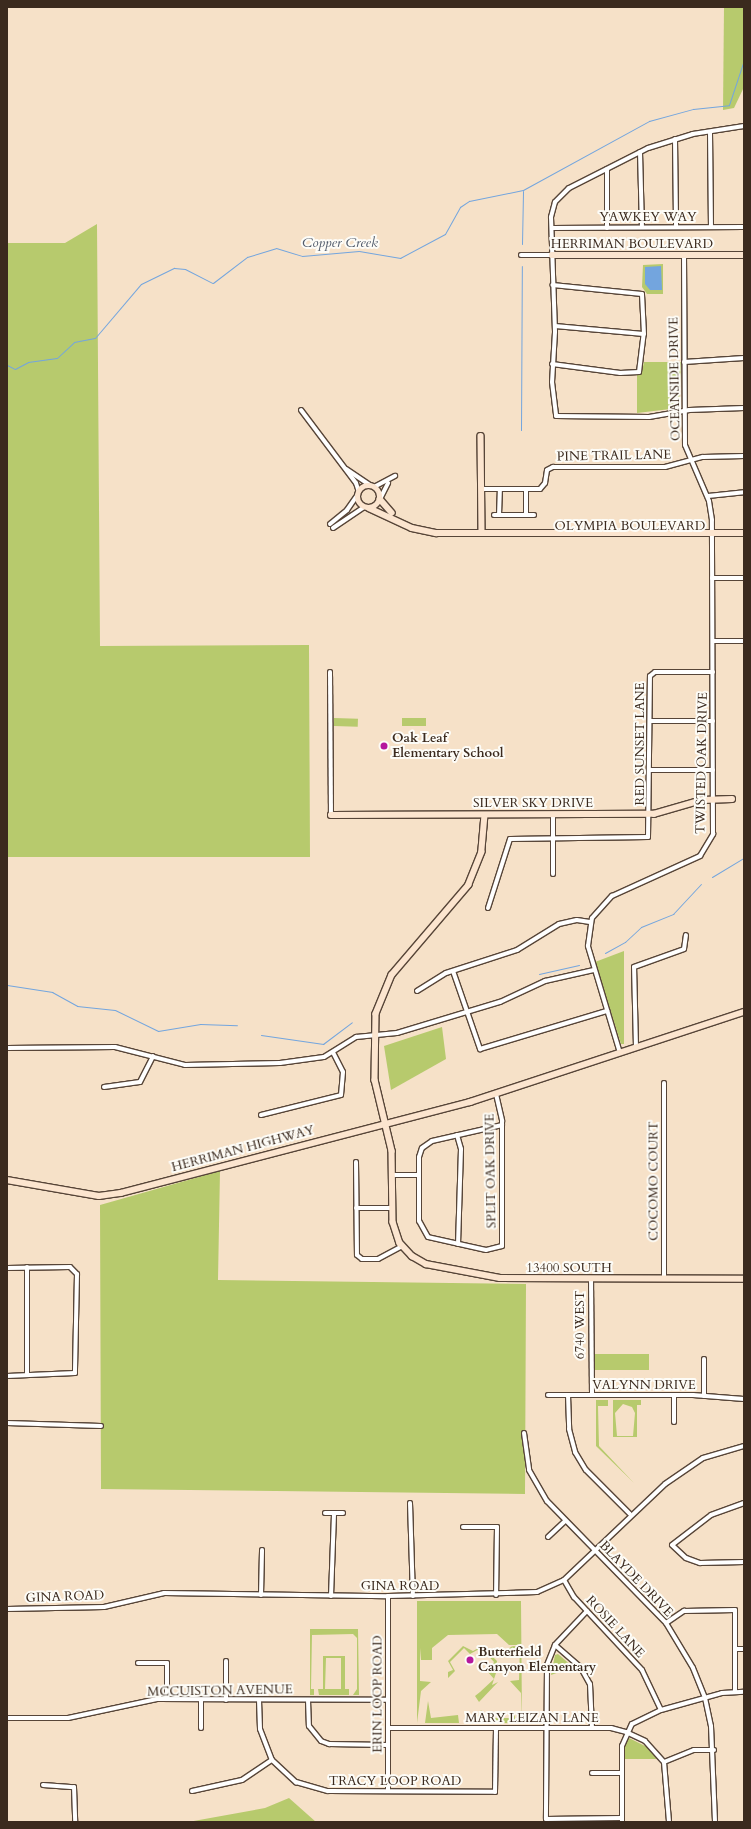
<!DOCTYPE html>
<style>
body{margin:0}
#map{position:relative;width:751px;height:1829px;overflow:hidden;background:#f6e1c8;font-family:Cardo,serif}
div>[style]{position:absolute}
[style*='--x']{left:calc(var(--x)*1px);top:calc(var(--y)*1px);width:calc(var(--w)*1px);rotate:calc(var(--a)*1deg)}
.green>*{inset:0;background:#b7ca6d;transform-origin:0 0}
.round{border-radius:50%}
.water>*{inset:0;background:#73a5de}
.stream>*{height:1px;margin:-0.5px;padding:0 0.5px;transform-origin:0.5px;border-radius:0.5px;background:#73a5de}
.roads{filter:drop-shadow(1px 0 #574538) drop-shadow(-1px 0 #574538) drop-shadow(0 1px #574538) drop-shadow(0 -1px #574538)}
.street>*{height:4px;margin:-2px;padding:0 2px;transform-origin:2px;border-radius:2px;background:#fff}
.secondary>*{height:5.5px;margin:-2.75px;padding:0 2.75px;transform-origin:2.75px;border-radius:2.75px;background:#fce5cf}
.secondary>.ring{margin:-2.75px;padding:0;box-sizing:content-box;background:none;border:5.5px solid #fce5cf;border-radius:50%}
.dots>*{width:11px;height:11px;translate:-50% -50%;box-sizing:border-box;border:2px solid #fdfcf7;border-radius:50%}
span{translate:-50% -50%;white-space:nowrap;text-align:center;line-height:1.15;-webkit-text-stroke:4px #fdfcf7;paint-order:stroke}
.street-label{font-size:13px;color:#3b2a1e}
.poi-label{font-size:13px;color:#3b2a1e;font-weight:700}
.left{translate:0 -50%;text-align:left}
.water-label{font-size:14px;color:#515b6b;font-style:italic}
.frame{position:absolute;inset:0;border:8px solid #3b2a1e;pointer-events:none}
</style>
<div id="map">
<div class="green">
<i style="clip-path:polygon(724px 7px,744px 7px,744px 87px,734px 108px,723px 110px)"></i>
<i style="clip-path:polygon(97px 224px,100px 646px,309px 645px,310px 857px,7px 857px,7px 243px,65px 243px)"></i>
<i style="clip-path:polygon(663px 264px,663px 294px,647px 294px,642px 287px,643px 265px)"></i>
<i style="clip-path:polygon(644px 362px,681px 362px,679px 408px,637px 413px,637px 375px,642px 371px)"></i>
<i style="left:334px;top:718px;width:24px;height:8px;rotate:2deg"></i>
<i style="left:402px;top:718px;width:24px;height:8px"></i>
<i style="clip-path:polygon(624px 951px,624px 1044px,621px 1044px,595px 962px)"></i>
<i style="clip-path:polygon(442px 1027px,446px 1059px,391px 1090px,384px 1046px)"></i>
<i style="clip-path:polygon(220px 1171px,218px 1280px,526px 1284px,525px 1494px,101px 1489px,100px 1205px)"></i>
<i style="left:593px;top:1354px;width:56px;height:16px"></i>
<i style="clip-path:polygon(596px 1400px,608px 1400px,608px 1406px,598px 1406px,599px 1446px,634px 1483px,596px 1446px)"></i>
<i style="clip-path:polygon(evenodd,613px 1400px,641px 1400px,641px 1405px,637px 1405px,637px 1437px,613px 1437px,613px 1400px,623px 1404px,632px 1407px,635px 1413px,633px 1436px,617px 1436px,615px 1413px,623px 1404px)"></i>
<i style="clip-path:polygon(417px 1601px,521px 1601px,522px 1721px,521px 1693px,510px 1681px,519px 1680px,520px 1645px,509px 1645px,497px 1634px,448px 1635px,432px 1648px,432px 1660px,421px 1660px,420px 1648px,420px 1681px,431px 1682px,421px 1691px,417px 1723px)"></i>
<i style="clip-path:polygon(310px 1629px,358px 1629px,359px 1695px,353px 1695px,357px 1689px,357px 1638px,353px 1634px,312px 1635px,311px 1689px,314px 1689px,314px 1695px,310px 1695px)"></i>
<i class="round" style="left:508px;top:1646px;width:12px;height:12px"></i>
<i style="clip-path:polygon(463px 1646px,473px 1651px,482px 1646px,497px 1661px,496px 1667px,491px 1669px,496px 1673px,492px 1685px,498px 1682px,479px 1702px,475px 1696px,480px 1692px,483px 1695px,480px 1692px,494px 1679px,488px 1672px,494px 1662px,481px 1648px,470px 1654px,464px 1648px,450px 1662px,455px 1671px,448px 1678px,448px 1672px,453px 1670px,448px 1661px)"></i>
<i style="clip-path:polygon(558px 1654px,573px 1667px,551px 1675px,555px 1655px)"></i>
<i style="clip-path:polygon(evenodd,323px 1656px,345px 1656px,345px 1689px,349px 1689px,349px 1695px,319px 1695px,318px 1689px,323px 1689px,323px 1656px,326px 1658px,341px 1658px,341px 1689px,325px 1689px,326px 1658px)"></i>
<i style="clip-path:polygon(428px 1701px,431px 1718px,458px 1715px,459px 1723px,425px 1723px)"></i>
<i style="clip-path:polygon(481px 1710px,486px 1718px,513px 1718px,515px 1715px,515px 1723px,476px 1723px)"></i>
<i style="clip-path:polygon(629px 1738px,647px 1747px,657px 1759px,625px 1759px,625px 1744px)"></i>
<i style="clip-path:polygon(289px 1798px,316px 1822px,188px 1822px,265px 1808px)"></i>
</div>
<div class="water">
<i style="clip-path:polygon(661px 266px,662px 290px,650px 290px,645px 284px,645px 267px)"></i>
</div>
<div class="stream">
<i style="--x:522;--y:244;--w:53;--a:-88.9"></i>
<i style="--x:7;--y:365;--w:9;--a:27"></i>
<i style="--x:15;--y:369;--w:15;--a:-28"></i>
<i style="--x:28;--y:362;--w:29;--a:-8"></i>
<i style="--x:57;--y:358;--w:23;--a:-43"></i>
<i style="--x:74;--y:342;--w:21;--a:-11"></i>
<i style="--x:95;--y:338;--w:71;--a:-49.6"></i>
<i style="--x:141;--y:284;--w:37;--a:-26"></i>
<i style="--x:174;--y:268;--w:11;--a:5"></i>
<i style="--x:185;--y:269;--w:31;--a:27"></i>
<i style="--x:213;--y:283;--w:43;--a:-37.4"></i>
<i style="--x:247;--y:257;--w:30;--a:-17"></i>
<i style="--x:276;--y:248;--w:27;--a:17"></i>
<i style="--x:302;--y:256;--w:57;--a:-5"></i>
<i style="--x:359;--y:251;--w:42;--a:9.7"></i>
<i style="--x:400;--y:258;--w:51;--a:-28.1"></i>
<i style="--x:445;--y:234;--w:31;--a:-61"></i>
<i style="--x:460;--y:207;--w:11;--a:-34"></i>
<i style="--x:469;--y:201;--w:55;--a:-11.5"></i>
<i style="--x:523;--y:190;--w:144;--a:-28.7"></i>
<i style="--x:649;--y:121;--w:46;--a:-15.3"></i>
<i style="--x:693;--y:109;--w:36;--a:-6"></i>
<i style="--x:729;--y:105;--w:47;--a:-71.6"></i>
<i style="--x:521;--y:430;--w:164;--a:-89.7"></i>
<i style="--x:712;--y:877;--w:37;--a:-31"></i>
<i style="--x:605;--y:953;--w:23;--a:-29"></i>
<i style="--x:625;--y:942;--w:22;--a:-43"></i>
<i style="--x:641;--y:927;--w:35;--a:-22"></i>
<i style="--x:673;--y:914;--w:41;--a:-47"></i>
<i style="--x:539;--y:974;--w:41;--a:-12.7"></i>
<i style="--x:7;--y:985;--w:46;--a:8.8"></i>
<i style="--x:52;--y:992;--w:29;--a:29"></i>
<i style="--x:77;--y:1006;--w:38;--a:6"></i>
<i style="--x:115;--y:1010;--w:48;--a:26"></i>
<i style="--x:158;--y:1031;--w:43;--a:-9.5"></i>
<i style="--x:200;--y:1024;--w:37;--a:2"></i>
<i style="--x:261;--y:1035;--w:63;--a:8.3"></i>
<i style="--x:323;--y:1044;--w:36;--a:-37"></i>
</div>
<div class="roads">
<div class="street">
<i style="--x:744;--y:126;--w:52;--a:171.1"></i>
<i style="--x:693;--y:134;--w:47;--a:162.7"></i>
<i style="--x:648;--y:148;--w:89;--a:153.1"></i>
<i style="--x:569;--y:188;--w:20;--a:135"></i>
<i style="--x:555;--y:202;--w:16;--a:105"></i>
<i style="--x:551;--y:217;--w:115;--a:88"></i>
<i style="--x:555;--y:332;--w:50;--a:93.4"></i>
<i style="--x:552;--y:382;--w:34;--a:83"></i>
<i style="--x:556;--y:416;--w:93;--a:0.6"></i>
<i style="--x:649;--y:417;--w:41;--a:-9.9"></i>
<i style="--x:689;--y:410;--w:55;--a:-2.1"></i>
<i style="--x:710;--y:132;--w:95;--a:89.4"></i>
<i style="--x:675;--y:139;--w:88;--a:89.3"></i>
<i style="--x:640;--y:152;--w:75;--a:88.5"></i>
<i style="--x:607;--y:169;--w:59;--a:90"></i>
<i style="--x:552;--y:228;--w:192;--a:-0.3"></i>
<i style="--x:521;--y:255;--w:31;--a:0"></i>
<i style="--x:555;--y:326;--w:89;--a:5.1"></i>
<i style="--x:684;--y:362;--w:60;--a:-3.8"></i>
<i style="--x:552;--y:364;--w:69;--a:7.5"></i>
<i style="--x:620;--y:373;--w:19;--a:-3"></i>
<i style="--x:639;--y:372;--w:38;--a:-83"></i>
<i style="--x:644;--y:334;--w:40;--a:-92.9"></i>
<i style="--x:642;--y:294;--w:90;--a:-174.3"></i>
<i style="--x:301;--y:410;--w:91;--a:53"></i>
<i style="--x:356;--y:483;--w:9;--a:72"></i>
<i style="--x:346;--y:469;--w:30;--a:34"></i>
<i style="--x:374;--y:487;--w:24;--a:-28"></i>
<i style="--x:482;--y:489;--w:58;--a:0"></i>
<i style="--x:540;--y:489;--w:8;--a:-50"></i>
<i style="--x:545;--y:483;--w:13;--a:-81"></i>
<i style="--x:547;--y:470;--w:7;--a:-27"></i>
<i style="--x:553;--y:467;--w:112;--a:0"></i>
<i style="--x:665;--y:467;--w:39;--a:-15"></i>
<i style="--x:703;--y:457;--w:41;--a:-1.4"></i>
<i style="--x:526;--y:489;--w:26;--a:90"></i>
<i style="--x:708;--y:496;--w:36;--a:-6"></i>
<i style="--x:380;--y:499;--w:18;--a:-63"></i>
<i style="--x:494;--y:515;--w:40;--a:0"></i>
<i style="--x:499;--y:515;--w:26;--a:-88"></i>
<i style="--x:330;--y:524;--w:22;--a:-39"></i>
<i style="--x:347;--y:510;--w:19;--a:-55"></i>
<i style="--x:333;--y:528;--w:37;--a:-34"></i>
<i style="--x:712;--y:578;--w:32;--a:0"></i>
<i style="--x:713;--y:641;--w:31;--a:0"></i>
<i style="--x:330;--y:672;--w:143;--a:89.6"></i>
<i style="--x:650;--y:721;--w:63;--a:0"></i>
<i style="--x:650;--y:770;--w:63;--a:0"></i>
<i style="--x:553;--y:814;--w:60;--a:90"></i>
<i style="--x:488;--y:908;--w:72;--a:-72.3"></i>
<i style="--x:510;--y:839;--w:138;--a:-0.8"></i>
<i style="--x:648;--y:837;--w:161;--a:-89.3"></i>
<i style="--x:650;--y:676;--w:6;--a:-39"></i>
<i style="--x:655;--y:672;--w:58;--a:0"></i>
<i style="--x:453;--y:971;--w:83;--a:70.9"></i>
<i style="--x:480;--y:1049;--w:133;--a:-16.7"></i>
<i style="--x:417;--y:991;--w:34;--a:-32"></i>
<i style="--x:446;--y:973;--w:75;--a:-17.9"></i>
<i style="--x:517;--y:950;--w:49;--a:-31.8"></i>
<i style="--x:559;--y:924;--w:18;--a:-13"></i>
<i style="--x:577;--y:920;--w:13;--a:9"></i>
<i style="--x:636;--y:1047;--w:80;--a:-91.4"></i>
<i style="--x:634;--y:967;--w:53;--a:-19.8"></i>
<i style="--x:684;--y:949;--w:14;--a:-82"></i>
<i style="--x:7;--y:1048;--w:108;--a:-0.5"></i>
<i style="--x:115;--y:1047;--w:72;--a:14.4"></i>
<i style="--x:185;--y:1065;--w:95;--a:-1.2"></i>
<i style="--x:280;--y:1063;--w:44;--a:-7.8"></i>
<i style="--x:324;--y:1057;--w:38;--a:-32"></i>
<i style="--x:356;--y:1037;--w:41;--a:-5.6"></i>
<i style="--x:397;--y:1033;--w:108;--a:-16.8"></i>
<i style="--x:500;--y:1002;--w:50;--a:-25"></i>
<i style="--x:545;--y:981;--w:50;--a:-12.7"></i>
<i style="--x:620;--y:1053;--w:112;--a:-106.7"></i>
<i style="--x:588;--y:946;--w:28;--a:-82"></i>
<i style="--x:592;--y:918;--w:30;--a:-48"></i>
<i style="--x:612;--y:896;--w:97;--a:-24.4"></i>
<i style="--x:700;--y:856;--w:26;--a:-59"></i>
<i style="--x:713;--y:834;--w:314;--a:-90.2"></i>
<i style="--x:712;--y:520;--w:19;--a:-99"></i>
<i style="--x:709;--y:501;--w:61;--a:-113.2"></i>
<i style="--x:685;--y:445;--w:190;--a:-90.3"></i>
<i style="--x:664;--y:1083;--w:196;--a:90"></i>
<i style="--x:104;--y:1087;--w:36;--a:-8"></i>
<i style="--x:140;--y:1082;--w:29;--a:-63"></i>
<i style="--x:496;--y:1094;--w:28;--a:77"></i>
<i style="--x:502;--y:1121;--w:125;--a:90"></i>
<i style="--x:502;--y:1246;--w:16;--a:166"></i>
<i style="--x:486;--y:1250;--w:59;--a:-167.4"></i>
<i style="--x:428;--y:1237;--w:18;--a:-119"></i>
<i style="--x:419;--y:1221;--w:64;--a:-90"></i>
<i style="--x:419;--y:1157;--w:9;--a:-72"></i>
<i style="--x:422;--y:1148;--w:12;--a:-35"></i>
<i style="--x:432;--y:1141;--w:72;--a:-12.9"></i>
<i style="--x:261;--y:1115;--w:82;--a:-14"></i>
<i style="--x:341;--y:1095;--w:23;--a:-85"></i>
<i style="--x:343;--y:1072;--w:22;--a:-117"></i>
<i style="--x:457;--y:1135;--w:15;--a:74"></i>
<i style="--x:461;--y:1149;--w:95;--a:91.8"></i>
<i style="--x:356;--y:1162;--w:93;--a:89.4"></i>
<i style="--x:357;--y:1255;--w:6;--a:39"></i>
<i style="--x:362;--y:1259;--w:16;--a:0"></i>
<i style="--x:378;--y:1259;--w:27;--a:-28"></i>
<i style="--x:393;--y:1175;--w:26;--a:0"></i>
<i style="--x:356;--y:1208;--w:37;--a:0"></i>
<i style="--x:27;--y:1267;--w:108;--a:90"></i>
<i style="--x:7;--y:1268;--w:63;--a:-0.9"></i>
<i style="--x:70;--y:1267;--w:10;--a:45"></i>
<i style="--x:77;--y:1274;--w:99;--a:91.2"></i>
<i style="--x:75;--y:1373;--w:68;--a:177.5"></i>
<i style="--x:591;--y:1279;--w:116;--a:89.5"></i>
<i style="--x:548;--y:1395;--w:145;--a:0"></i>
<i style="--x:693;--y:1395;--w:51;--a:4.5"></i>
<i style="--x:568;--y:1395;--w:34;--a:88"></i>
<i style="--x:569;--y:1429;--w:24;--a:75"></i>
<i style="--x:575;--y:1452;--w:21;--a:59"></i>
<i style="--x:586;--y:1470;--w:62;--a:45"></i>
<i style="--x:674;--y:1395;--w:27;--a:90"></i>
<i style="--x:704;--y:1396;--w:37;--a:-90"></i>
<i style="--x:7;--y:1423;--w:94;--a:1.8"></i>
<i style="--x:524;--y:1433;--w:37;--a:82"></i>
<i style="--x:529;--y:1470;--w:36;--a:60"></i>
<i style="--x:547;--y:1501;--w:170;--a:45.7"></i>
<i style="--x:666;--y:1623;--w:52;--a:59"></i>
<i style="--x:693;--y:1668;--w:32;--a:68"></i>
<i style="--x:705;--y:1698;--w:29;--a:78"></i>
<i style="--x:711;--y:1726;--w:96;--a:87.6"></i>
<i style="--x:410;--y:1503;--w:93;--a:88.2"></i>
<i style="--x:744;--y:1503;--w:35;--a:160"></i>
<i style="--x:711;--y:1515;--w:49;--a:142.4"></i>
<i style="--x:672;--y:1545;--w:19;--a:43"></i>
<i style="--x:686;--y:1558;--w:15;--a:20"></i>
<i style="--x:700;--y:1563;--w:44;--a:-1.3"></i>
<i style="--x:325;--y:1513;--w:18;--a:0"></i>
<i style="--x:463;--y:1527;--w:34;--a:0"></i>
<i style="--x:497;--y:1527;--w:68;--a:90.8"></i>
<i style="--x:548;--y:1537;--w:23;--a:-43"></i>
<i style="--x:564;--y:1580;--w:20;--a:60"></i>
<i style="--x:574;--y:1597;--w:100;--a:47"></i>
<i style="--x:642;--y:1670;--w:44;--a:64.6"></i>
<i style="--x:261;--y:1595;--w:45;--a:-88.7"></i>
<i style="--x:331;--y:1596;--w:83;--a:-87.9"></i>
<i style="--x:388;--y:1596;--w:195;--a:90"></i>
<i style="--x:7;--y:1609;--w:97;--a:-1.2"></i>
<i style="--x:104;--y:1607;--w:62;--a:-13.1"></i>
<i style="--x:164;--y:1593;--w:224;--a:0.8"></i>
<i style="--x:388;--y:1596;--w:149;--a:-1.5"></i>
<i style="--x:537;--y:1592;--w:30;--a:-24"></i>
<i style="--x:564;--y:1580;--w:139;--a:-43.5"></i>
<i style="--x:665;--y:1484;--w:46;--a:-34.4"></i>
<i style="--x:703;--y:1458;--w:43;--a:-16.3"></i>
<i style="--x:587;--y:1611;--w:47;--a:133.3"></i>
<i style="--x:555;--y:1645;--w:22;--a:112"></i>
<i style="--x:547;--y:1665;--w:154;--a:90.4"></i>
<i style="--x:546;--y:1819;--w:76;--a:-0.8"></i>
<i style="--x:666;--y:1623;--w:22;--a:-34"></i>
<i style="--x:684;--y:1611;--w:51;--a:-1.1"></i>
<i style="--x:735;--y:1610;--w:82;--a:90"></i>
<i style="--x:555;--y:1645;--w:35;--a:41"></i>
<i style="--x:581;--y:1668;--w:18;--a:61"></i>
<i style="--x:590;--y:1684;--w:44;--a:87.4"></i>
<i style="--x:735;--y:1649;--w:9;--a:0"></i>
<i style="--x:138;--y:1663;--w:29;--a:0"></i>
<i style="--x:167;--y:1663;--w:36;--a:90"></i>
<i style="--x:201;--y:1700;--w:28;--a:90"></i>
<i style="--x:226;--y:1700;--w:39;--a:-90"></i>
<i style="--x:259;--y:1700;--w:29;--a:88"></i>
<i style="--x:260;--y:1729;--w:33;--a:69"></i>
<i style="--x:272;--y:1760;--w:33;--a:43"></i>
<i style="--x:296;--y:1782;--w:33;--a:16"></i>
<i style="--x:328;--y:1791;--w:167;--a:0.3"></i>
<i style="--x:495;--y:1792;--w:64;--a:-89.1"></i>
<i style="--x:308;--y:1700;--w:26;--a:88"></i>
<i style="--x:309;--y:1726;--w:19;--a:51"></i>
<i style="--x:321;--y:1741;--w:9;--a:21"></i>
<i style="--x:329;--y:1744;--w:59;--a:1"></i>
<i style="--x:7;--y:1718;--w:61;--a:0"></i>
<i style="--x:68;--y:1718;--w:91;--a:-12.1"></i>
<i style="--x:157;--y:1699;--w:231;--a:0.2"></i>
<i style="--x:388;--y:1728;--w:223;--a:0"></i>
<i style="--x:611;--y:1728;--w:16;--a:15"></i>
<i style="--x:626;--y:1732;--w:21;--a:25"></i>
<i style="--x:645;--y:1741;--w:28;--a:48"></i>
<i style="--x:664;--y:1762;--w:60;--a:85.2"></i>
<i style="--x:664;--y:1762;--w:32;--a:-22"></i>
<i style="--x:694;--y:1750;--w:20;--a:0"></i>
<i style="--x:592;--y:1773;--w:29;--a:0"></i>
<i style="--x:43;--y:1785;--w:31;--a:4"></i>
<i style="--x:74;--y:1787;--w:35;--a:88"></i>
<i style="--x:192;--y:1791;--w:51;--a:-12.4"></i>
<i style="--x:242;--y:1780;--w:36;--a:-34"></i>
<i style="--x:622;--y:1822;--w:76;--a:-90"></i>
<i style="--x:622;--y:1746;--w:24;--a:-66"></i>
<i style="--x:632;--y:1724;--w:32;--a:-26"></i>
<i style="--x:661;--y:1710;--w:63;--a:-15.6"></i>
<i style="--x:722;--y:1693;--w:22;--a:-3"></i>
</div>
<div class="secondary">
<i style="--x:552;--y:255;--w:192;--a:0"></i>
<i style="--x:481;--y:436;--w:97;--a:89.4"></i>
<i class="ring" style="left:358px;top:486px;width:16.5px;height:16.5px"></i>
<i style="--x:380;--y:499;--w:18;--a:49"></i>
<i style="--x:369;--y:508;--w:47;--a:24.9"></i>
<i style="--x:412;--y:528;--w:25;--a:12"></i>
<i style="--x:436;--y:533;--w:308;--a:0"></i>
<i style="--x:331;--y:815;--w:323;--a:-0.2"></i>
<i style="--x:654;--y:814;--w:50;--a:-16.3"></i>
<i style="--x:702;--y:800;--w:30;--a:-2"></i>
<i style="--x:485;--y:815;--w:37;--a:95"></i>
<i style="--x:482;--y:852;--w:35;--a:112"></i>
<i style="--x:469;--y:885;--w:118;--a:130.5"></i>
<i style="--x:392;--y:975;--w:42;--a:112.3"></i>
<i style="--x:376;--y:1014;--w:66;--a:90.9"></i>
<i style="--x:375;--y:1080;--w:73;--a:76.5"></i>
<i style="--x:392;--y:1151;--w:71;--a:89.2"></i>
<i style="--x:393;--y:1222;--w:22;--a:72"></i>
<i style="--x:400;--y:1243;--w:18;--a:47"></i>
<i style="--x:412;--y:1256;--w:16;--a:30"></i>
<i style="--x:426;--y:1264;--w:75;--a:10.7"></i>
<i style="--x:500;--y:1278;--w:244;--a:0.2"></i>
<i style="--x:7;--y:1180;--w:93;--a:9.9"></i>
<i style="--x:99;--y:1196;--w:22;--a:-8"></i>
<i style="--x:121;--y:1193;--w:361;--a:-14.6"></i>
<i style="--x:470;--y:1102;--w:288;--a:-18.2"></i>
</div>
</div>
<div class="dots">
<i style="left:384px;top:746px;background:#b5179e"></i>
<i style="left:470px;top:1660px;background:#b5179e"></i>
</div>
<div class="street-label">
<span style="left:648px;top:217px">YAWKEY WAY</span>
<span style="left:632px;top:244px">HERRIMAN BOULEVARD</span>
<span style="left:675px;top:379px;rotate:-91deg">OCEANSIDE DRIVE</span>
<span style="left:614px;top:456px;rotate:-1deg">PINE TRAIL LANE</span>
<span style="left:630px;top:526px">OLYMPIA BOULEVARD</span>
<span style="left:640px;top:744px;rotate:-90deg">RED SUNSET LANE</span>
<span style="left:702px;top:763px;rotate:-89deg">TWISTED OAK DRIVE</span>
<span style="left:533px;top:803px">SILVER SKY DRIVE</span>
<span style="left:243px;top:1149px;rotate:-15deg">HERRIMAN HIGHWAY</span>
<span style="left:491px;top:1171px;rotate:-91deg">SPLIT OAK DRIVE</span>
<span style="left:654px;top:1181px;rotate:-90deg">COCOMO COURT</span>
<span style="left:569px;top:1268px">13400 SOUTH</span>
<span style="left:580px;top:1325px;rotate:-90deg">6740 WEST</span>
<span style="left:644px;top:1385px">VALYNN DRIVE</span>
<span style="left:636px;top:1579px;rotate:46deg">BLAYDE DRIVE</span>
<span style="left:400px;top:1586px">GINA ROAD</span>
<span style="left:65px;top:1597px;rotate:-2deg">GINA ROAD</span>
<span style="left:615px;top:1627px;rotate:47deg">ROSIE LANE</span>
<span style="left:220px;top:1691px;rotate:-1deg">MCCUISTON AVENUE</span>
<span style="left:378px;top:1694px;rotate:-90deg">ERIN LOOP ROAD</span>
<span style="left:532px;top:1718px">MARY LEIZAN LANE</span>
<span style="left:395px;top:1781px">TRACY LOOP ROAD</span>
</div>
<div class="poi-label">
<span class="left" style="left:392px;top:746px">Oak Leaf<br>Elementary School</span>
<span class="left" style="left:478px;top:1660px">Butterfield<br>Canyon Elementary</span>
</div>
<div class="water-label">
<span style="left:340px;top:243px">Copper Creek</span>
</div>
<div class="frame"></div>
</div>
